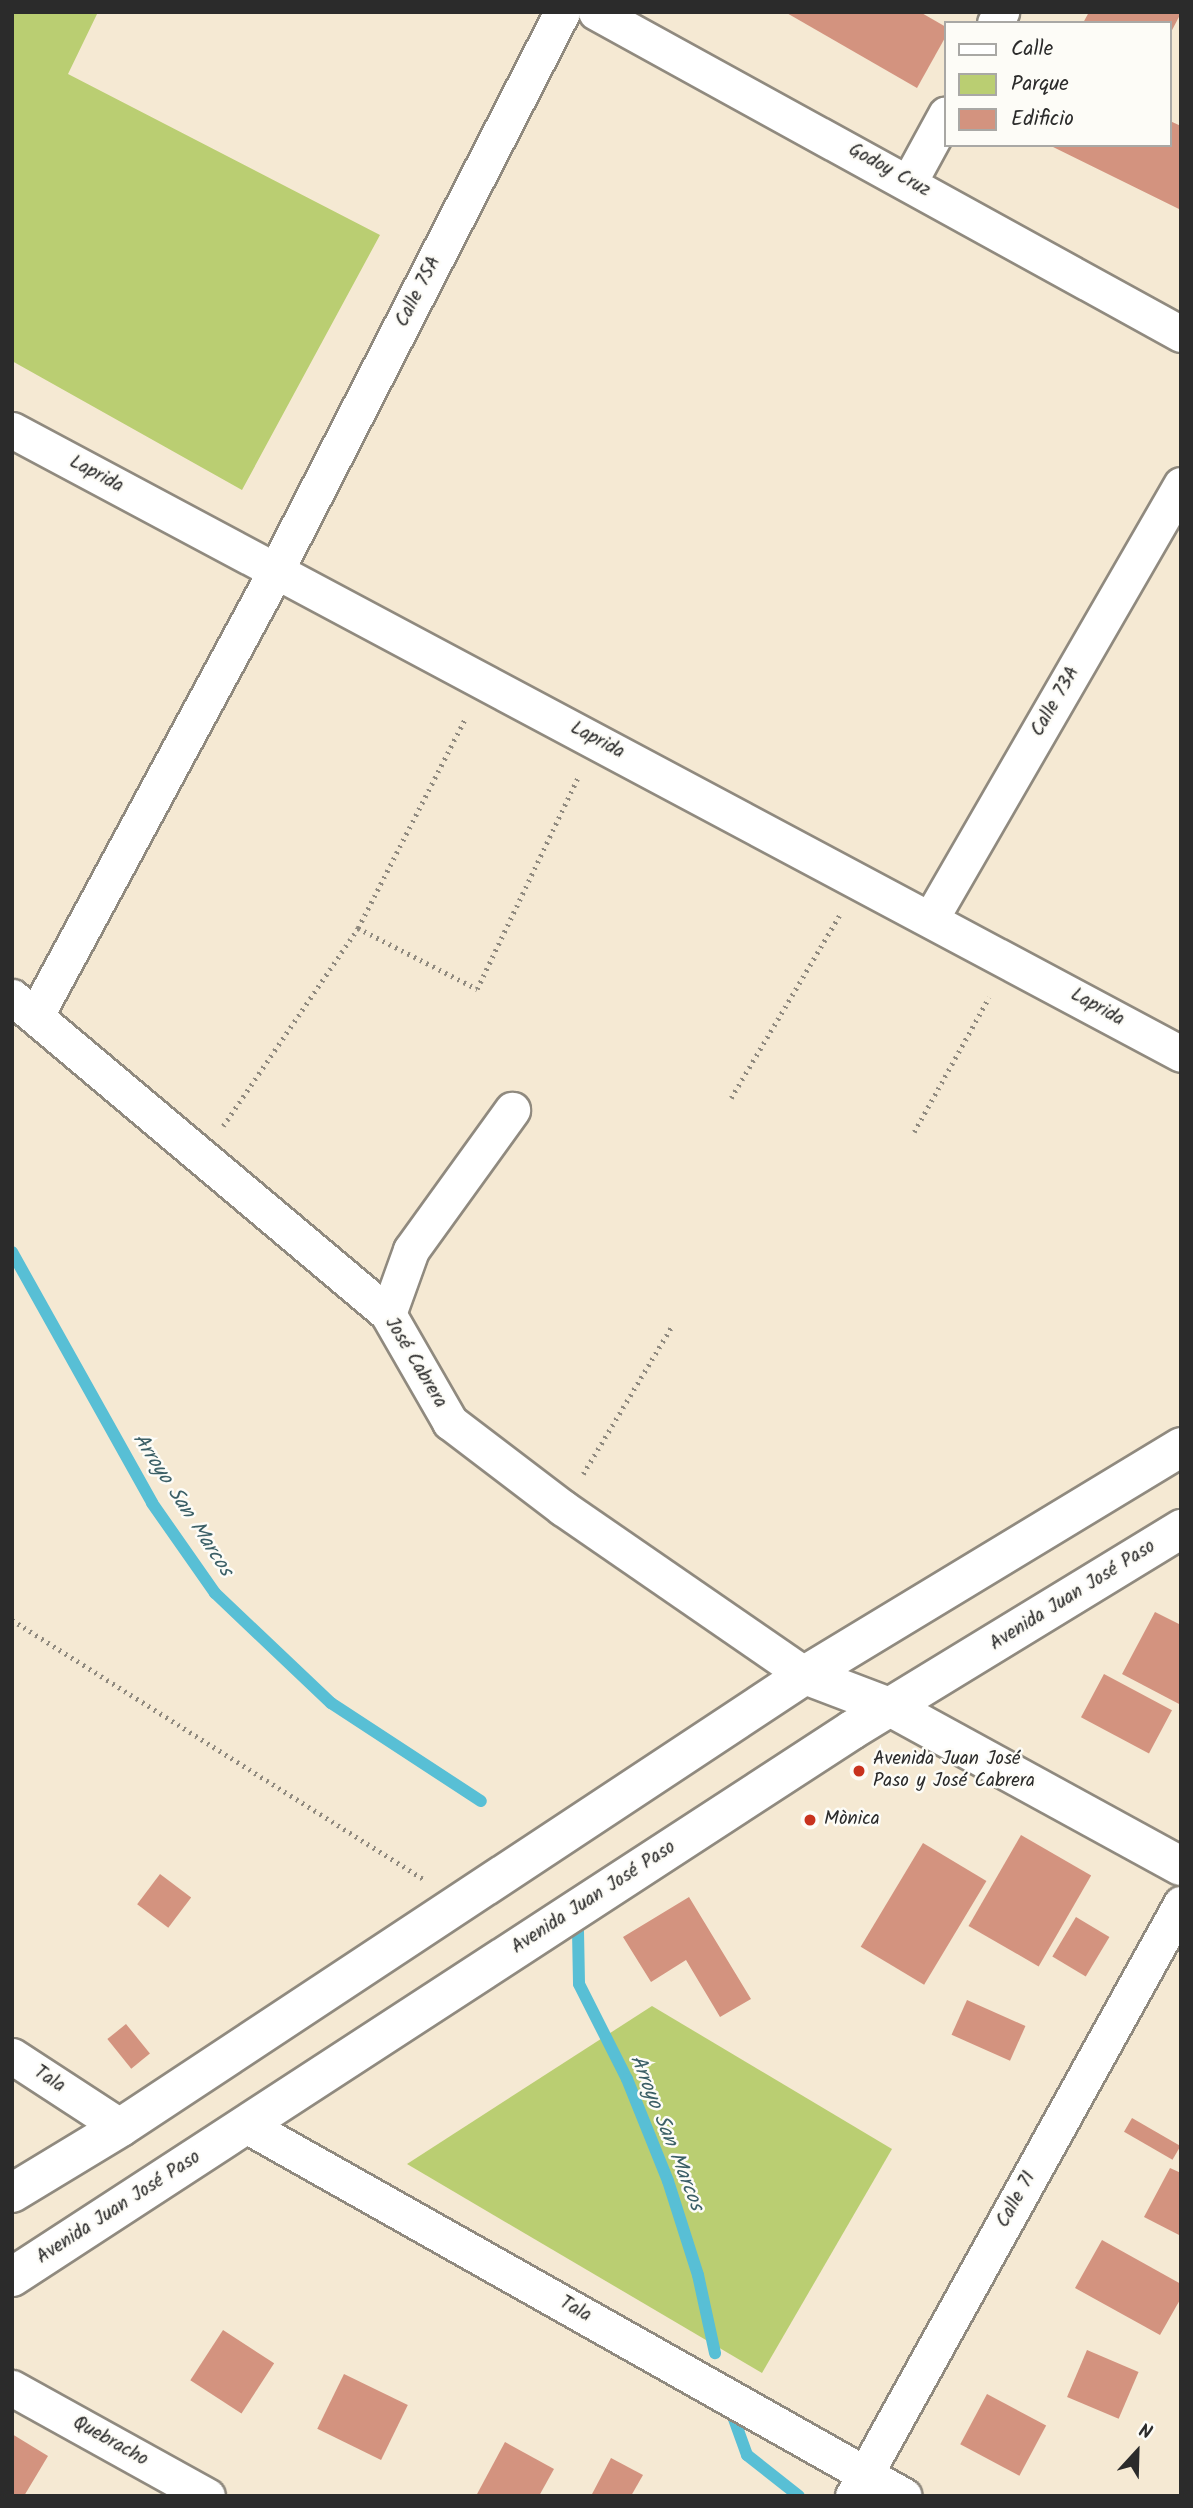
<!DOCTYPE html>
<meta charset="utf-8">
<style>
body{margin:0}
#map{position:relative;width:1193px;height:2508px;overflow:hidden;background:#f5e9d3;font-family:Kalam,sans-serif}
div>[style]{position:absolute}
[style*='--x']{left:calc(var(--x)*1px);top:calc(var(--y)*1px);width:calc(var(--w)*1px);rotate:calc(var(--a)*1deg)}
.green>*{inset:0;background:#bace72}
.stream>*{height:12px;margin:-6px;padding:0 6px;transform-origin:6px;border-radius:6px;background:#58bfd5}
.building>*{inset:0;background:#d3937f;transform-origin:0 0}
.path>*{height:4.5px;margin-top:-2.25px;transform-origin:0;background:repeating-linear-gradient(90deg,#908a7f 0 2px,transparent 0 7px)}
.roads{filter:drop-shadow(2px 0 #908a7f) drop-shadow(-2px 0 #908a7f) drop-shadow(0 2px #908a7f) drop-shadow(0 -2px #908a7f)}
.street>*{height:35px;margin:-17.5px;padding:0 17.5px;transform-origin:17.5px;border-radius:17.5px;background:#fff}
.secondary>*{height:38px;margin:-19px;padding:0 19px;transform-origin:19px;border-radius:19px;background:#fff}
.dots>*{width:19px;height:19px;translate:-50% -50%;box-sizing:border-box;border:4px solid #fdfcf7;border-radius:50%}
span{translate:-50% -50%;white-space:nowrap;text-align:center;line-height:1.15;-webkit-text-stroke:5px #fdfcf7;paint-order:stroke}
.street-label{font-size:19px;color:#2b2b2b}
.poi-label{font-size:19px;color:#2b2b2b}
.left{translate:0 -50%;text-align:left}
.water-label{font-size:21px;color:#3b5f66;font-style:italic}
.frame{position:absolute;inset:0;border:14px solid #2b2b2b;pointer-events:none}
.legend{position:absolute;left:944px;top:21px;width:228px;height:126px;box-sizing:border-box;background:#fdfcf7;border:2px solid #a9a8a5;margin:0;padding:9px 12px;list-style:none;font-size:21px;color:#2b2b2b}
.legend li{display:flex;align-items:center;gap:14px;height:35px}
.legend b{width:35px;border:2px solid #a9a8a5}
.north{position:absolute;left:1102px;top:2417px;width:70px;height:70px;-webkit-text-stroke:5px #fdfcf7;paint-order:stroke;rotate:22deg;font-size:19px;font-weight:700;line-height:28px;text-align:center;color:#2b2b2b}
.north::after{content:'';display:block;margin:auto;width:24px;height:32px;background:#2b2b2b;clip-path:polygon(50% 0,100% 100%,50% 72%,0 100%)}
</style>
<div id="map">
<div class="green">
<i style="clip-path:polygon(12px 12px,98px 12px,68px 74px,380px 235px,242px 490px,12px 361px)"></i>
<i style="clip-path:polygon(652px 2006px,892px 2149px,762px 2373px,407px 2164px)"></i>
</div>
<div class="stream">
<i style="--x:12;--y:1252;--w:287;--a:60.8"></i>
<i style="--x:152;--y:1503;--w:110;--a:55"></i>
<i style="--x:215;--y:1593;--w:160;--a:43.5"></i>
<i style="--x:331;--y:1703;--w:179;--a:33.2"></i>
<i style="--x:578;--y:1931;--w:53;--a:88.9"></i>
<i style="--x:579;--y:1984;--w:106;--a:63.2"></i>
<i style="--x:627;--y:2079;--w:110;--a:68.1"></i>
<i style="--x:668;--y:2181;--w:99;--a:72.3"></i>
<i style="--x:698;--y:2275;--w:80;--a:77.7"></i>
<i style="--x:730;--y:2408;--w:50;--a:70.1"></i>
<i style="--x:747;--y:2455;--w:66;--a:38.3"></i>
</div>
<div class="building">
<i style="clip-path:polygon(785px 12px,920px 12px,946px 27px,946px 36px,917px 88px)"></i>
<i style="clip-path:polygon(1089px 12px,1181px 12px,1181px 13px,1170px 34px,1170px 23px,1083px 23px)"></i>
<i style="clip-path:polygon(1170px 121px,1181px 126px,1181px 210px,1049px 145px,1170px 145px)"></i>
<i style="clip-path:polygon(1155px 1612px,1181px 1625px,1181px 1705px,1122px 1674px)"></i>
<i style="left:1104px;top:1674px;width:77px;height:49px;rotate:28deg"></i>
<i style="left:1021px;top:1835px;width:81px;height:105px;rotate:30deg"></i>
<i style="left:923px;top:1843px;width:74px;height:121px;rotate:31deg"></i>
<i style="left:160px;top:1874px;width:39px;height:38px;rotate:37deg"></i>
<i style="clip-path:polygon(689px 1897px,751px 1999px,720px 2017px,686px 1960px,651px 1982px,623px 1937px)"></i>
<i style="left:1076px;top:1917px;width:39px;height:46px;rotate:31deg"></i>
<i style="left:967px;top:2000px;width:64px;height:38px;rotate:24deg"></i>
<i style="left:126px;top:2024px;width:38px;height:24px;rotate:51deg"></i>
<i style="left:1132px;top:2118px;width:56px;height:16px;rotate:30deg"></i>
<i style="clip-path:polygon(1170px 2168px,1181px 2173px,1181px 2236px,1144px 2217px)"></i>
<i style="clip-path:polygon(1102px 2240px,1181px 2284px,1181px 2298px,1160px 2335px,1075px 2288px)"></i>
<i style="left:223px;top:2330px;width:61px;height:60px;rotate:33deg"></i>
<i style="left:1087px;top:2350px;width:56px;height:51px;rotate:23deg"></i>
<i style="left:344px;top:2374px;width:71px;height:61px;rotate:26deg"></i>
<i style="left:987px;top:2394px;width:67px;height:57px;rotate:28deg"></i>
<i style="clip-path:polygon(12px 2434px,48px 2456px,24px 2496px,12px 2496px)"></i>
<i style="clip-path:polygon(505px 2442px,554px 2469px,539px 2496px,476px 2496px)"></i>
<i style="clip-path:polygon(611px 2458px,643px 2475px,631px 2496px,591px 2496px)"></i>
</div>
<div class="path">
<i style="--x:358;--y:928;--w:237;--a:-62.9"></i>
<i style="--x:731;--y:1098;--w:212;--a:-59.3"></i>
<i style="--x:223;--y:1126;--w:240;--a:-55.7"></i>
<i style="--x:358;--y:928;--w:134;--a:27.1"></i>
<i style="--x:477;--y:989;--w:235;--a:-64.5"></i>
<i style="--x:914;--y:1132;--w:154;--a:-60.9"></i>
<i style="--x:583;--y:1474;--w:173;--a:-59"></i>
<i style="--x:12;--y:1620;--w:486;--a:32.2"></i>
</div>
<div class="roads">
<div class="street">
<i style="--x:596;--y:12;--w:668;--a:28.83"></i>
<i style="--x:995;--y:23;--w:13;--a:-61"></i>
<i style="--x:909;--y:182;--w:77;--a:-61.4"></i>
<i style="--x:12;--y:430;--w:1325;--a:28.09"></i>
<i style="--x:931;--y:918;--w:500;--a:-60"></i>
<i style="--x:12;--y:997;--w:492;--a:40.1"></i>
<i style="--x:388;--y:1314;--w:125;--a:60.1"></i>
<i style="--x:450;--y:1422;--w:142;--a:37.3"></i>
<i style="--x:563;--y:1508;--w:294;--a:34.6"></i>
<i style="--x:36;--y:1015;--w:503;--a:-61.65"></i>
<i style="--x:275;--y:572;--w:629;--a:-62.86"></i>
<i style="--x:388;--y:1314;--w:68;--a:-70.2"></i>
<i style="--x:411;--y:1250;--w:173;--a:-54.2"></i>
<i style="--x:12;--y:2056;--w:130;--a:33.1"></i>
<i style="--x:246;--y:2125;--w:755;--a:29.42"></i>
<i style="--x:12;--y:2388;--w:223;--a:29"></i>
<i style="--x:853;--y:2496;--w:677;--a:-61.01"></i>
</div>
<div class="secondary">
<i style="--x:805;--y:1675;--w:93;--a:20.8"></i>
<i style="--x:892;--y:1708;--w:329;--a:28.7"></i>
<i style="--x:12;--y:2193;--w:127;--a:-31.2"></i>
<i style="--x:121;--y:2127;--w:820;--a:-33.46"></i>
<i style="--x:805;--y:1675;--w:440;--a:-31.2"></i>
<i style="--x:12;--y:2277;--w:1002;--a:-33.07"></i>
<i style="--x:852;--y:1730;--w:386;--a:-31.4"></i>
</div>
</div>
<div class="dots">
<i style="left:859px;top:1771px;background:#c8321e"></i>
<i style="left:810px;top:1820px;background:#c8321e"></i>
</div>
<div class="street-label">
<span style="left:889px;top:171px;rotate:29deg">Godoy Cruz</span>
<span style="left:419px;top:292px;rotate:-63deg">Calle 75A</span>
<span style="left:96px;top:475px;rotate:28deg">Laprida</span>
<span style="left:1056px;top:702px;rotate:-60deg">Calle 73A</span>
<span style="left:597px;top:741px;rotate:28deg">Laprida</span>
<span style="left:1097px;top:1008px;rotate:29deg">Laprida</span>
<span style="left:415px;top:1363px;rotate:59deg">José Cabrera</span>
<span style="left:1073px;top:1596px;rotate:-32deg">Avenida Juan José Paso</span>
<span style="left:594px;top:1898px;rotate:-33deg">Avenida Juan José Paso</span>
<span style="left:49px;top:2080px;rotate:33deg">Tala</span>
<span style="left:1017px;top:2200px;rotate:-61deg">Calle 71</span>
<span style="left:119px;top:2208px;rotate:-33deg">Avenida Juan José Paso</span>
<span style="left:575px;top:2310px;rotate:29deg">Tala</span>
<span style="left:110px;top:2442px;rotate:29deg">Quebracho</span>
</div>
<div class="poi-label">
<span class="left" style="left:873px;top:1771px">Avenida Juan José<br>Paso y José Cabrera</span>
<span class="left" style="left:824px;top:1820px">Mònica</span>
</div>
<div class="water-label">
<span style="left:182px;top:1505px;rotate:57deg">Arroyo San Marcos</span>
<span style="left:666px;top:2133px;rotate:68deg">Arroyo San Marcos</span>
</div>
<div class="frame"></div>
<ul class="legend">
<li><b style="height:9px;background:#fff"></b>Calle</li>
<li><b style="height:19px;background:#bace72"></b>Parque</li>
<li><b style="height:19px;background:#d3937f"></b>Edificio</li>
</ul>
<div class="north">N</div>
</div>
